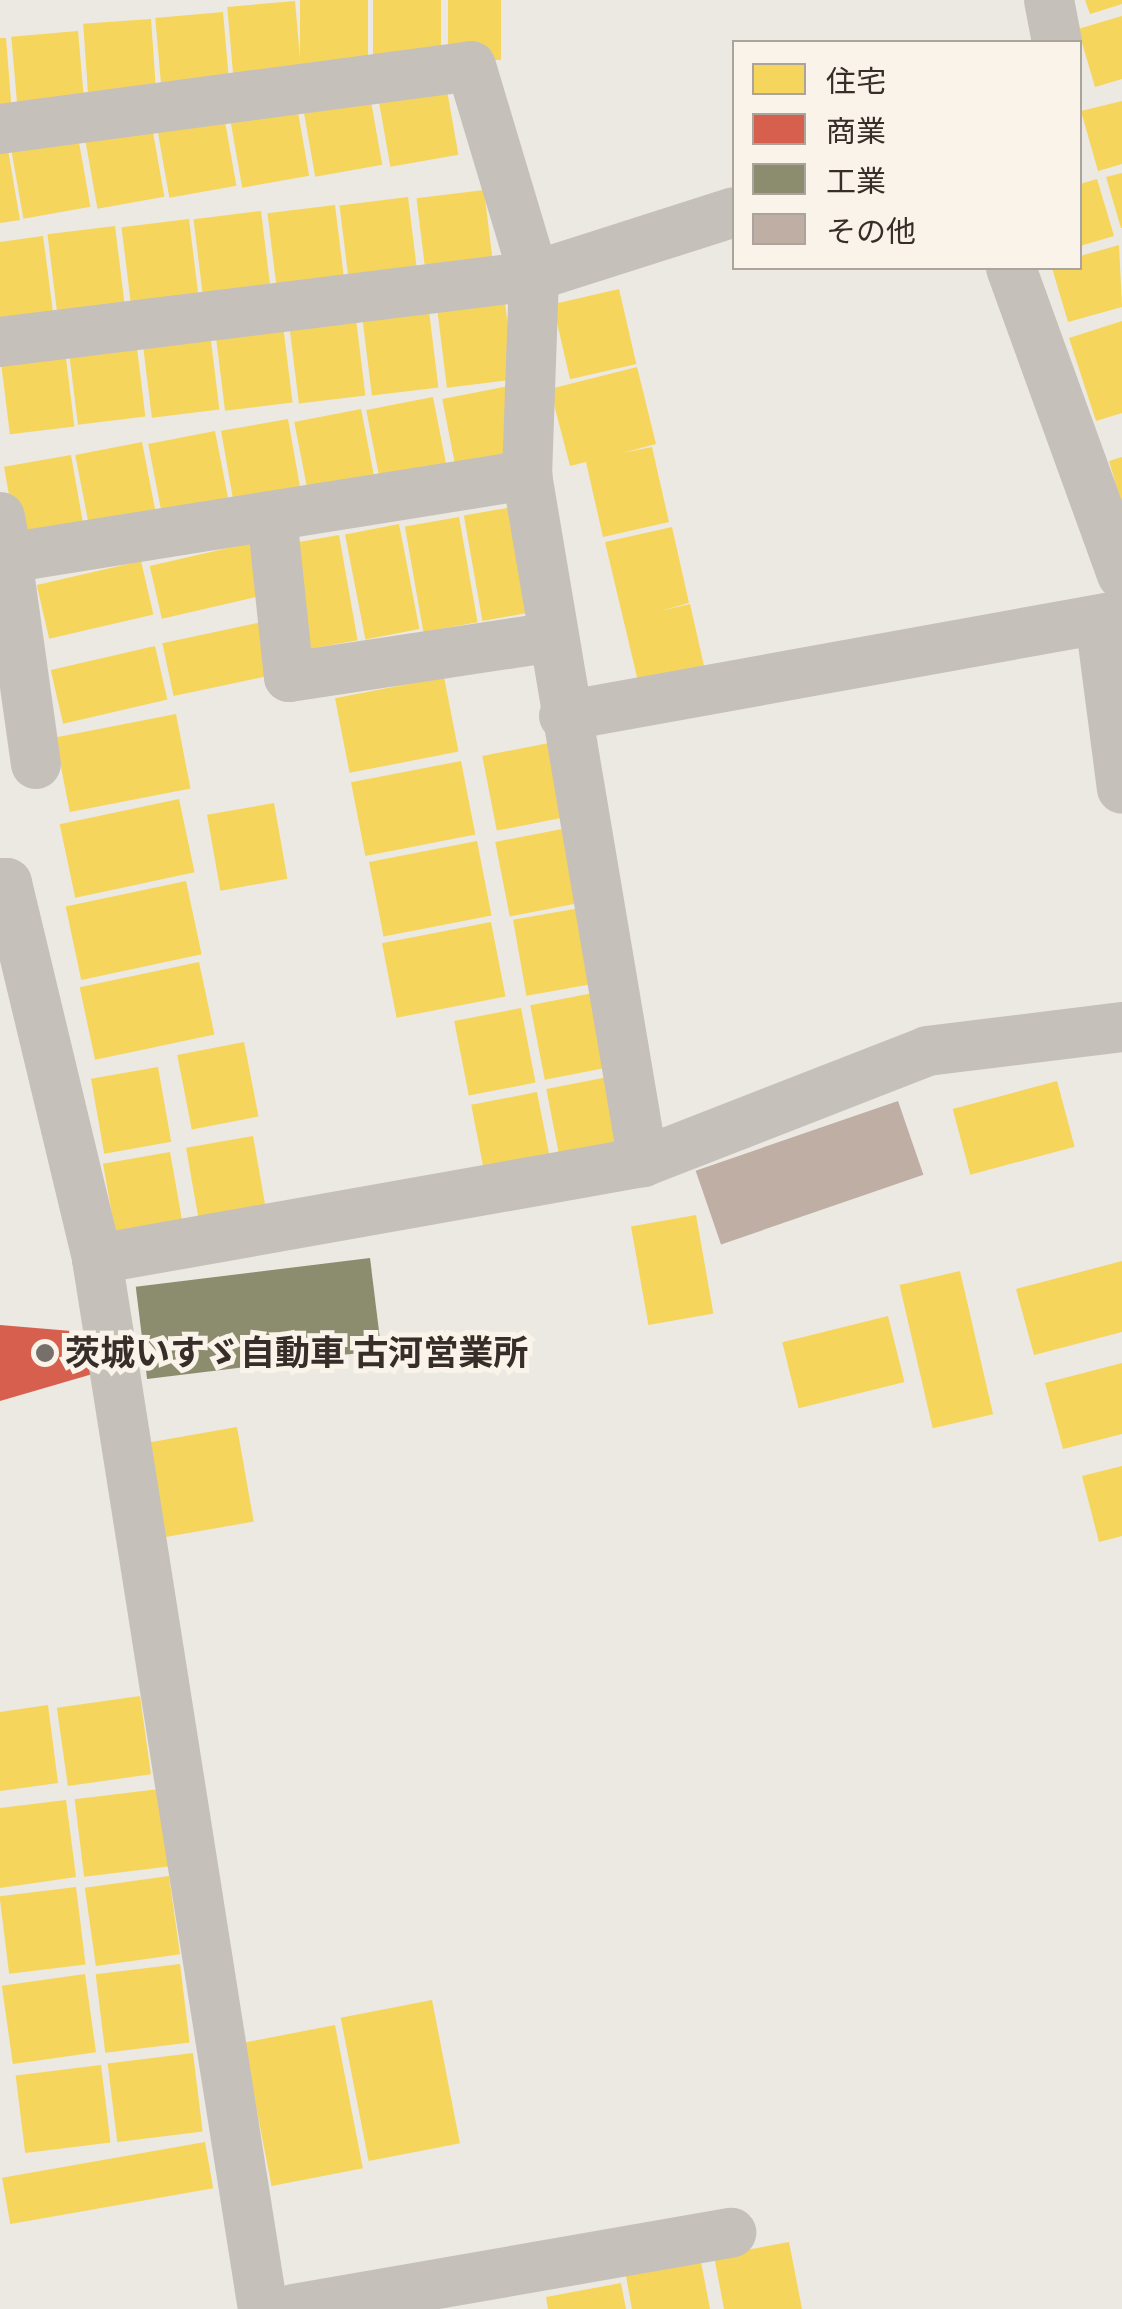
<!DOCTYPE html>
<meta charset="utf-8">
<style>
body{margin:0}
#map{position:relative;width:1122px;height:2309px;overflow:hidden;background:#ece8e2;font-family:"Fira Sans","Noto Sans JP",sans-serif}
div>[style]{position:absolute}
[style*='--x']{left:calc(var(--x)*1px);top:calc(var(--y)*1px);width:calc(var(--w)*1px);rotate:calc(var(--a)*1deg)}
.homes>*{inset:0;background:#f6d55c;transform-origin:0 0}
.shops>*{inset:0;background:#d6604d}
.industry>*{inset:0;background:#8c8c6e;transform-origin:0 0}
.building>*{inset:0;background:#bfaea4;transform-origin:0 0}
.minor>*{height:50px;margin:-25px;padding:0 25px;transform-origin:25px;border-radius:25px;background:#c6c0ba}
.dots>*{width:28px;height:28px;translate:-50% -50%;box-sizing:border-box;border:5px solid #f9f3e9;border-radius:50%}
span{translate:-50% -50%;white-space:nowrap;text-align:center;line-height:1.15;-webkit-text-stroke:10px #f9f3e9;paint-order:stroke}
.poi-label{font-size:35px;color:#372e29;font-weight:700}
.left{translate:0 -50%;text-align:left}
.legend{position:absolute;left:732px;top:40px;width:350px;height:230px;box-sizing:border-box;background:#f9f3e9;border:2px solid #aba49c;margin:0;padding:12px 18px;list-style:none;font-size:30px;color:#372e29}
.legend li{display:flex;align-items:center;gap:20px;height:50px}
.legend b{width:50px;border:2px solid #aba49c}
</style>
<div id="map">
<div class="homes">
<i style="left:300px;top:0;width:68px;height:75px"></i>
<i style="left:373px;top:0;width:68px;height:68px"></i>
<i style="left:448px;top:0;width:53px;height:60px"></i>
<i style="clip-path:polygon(1085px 0,1122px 0,1122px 4px,1090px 14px)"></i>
<i style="left:295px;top:1px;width:76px;height:68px;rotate:85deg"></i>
<i style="left:223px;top:12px;width:76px;height:68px;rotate:85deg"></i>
<i style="clip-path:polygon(1122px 16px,1122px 79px,1095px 87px,1078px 29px)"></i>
<i style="left:151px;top:19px;width:77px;height:68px;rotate:86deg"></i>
<i style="left:78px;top:31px;width:76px;height:67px;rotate:85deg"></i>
<i style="clip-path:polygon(0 38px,6px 38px,12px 114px,0 115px)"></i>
<i style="left:445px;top:79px;width:77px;height:69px;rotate:80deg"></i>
<i style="left:369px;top:90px;width:76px;height:68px;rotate:80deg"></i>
<i style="left:296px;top:101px;width:76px;height:68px;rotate:80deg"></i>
<i style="clip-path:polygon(1122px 101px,1122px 164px,1098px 171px,1081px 111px)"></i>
<i style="left:223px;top:110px;width:77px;height:68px;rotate:80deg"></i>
<i style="left:151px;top:121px;width:77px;height:68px;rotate:80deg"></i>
<i style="left:77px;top:131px;width:77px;height:68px;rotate:80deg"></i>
<i style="clip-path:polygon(7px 144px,20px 220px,0 223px,0 145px)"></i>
<i style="clip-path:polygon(1122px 173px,1122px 228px,1121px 228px,1106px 177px)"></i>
<i style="clip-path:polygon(1097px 179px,1114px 236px,1080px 246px,1080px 184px)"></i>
<i style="left:484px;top:190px;width:77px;height:68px;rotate:83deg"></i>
<i style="left:408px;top:197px;width:77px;height:69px;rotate:83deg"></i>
<i style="left:335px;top:205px;width:77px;height:68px;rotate:83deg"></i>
<i style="left:261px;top:211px;width:78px;height:68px;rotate:83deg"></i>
<i style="left:189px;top:219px;width:78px;height:68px;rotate:83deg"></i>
<i style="left:115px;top:226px;width:77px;height:68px;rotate:83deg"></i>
<i style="clip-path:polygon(43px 236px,53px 312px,0 320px,0 242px)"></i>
<i style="clip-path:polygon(1119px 245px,1122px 307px,1068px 322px,1052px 268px,1080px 268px,1080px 256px)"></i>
<i style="left:619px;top:289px;width:77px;height:68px;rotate:77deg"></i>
<i style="left:505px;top:303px;width:77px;height:68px;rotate:83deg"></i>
<i style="left:429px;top:311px;width:77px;height:67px;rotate:83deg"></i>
<i style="left:356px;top:319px;width:77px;height:67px;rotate:83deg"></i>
<i style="clip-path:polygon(1122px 321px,1122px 413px,1096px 421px,1069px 338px)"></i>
<i style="left:283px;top:325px;width:78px;height:68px;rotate:83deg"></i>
<i style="left:210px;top:333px;width:77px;height:68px;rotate:83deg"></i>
<i style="left:136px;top:340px;width:77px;height:68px;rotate:83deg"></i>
<i style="left:65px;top:350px;width:77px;height:65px;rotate:83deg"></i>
<i style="clip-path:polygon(637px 367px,656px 444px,622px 453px,652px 447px,669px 522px,603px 537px,586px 462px,570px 466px,550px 389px)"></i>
<i style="left:509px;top:386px;width:76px;height:68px;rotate:79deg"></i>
<i style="left:433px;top:397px;width:76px;height:68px;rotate:79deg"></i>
<i style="left:361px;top:409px;width:76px;height:68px;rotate:79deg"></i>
<i style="left:288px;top:419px;width:77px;height:68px;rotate:80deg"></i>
<i style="left:215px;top:431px;width:76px;height:68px;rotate:79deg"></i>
<i style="left:142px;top:442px;width:76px;height:68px;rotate:79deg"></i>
<i style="left:71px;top:455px;width:78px;height:68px;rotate:80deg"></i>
<i style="clip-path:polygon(1122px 457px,1122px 502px,1121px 502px,1109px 461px)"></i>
<i style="left:518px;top:506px;width:107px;height:55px;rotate:80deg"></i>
<i style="left:459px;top:517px;width:107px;height:55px;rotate:80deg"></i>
<i style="left:399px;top:524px;width:107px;height:55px;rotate:79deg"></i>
<i style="clip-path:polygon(672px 527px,689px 603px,660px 611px,690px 604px,707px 679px,641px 694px,605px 542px)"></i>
<i style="left:339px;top:535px;width:107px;height:55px;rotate:80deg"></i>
<i style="left:254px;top:542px;width:54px;height:107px;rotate:77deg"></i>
<i style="left:141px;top:561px;width:55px;height:107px;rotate:77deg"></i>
<i style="left:267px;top:621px;width:54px;height:107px;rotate:78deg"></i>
<i style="left:155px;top:646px;width:55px;height:107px;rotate:77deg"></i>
<i style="left:444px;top:677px;width:76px;height:111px;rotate:79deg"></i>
<i style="left:176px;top:714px;width:76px;height:123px;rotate:79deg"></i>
<i style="left:549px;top:743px;width:76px;height:68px;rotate:79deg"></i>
<i style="left:461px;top:761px;width:75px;height:112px;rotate:79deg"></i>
<i style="left:179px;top:799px;width:75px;height:122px;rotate:78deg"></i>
<i style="left:274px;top:803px;width:77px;height:68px;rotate:80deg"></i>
<i style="left:562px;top:829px;width:76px;height:68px;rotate:79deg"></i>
<i style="left:477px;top:841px;width:76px;height:110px;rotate:79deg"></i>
<i style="left:186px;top:881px;width:75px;height:123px;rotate:78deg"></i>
<i style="left:580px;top:908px;width:77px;height:68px;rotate:80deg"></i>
<i style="left:491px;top:922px;width:76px;height:111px;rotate:79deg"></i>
<i style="left:199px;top:962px;width:74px;height:122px;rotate:78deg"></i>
<i style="left:598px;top:992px;width:76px;height:69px;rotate:79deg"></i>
<i style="left:521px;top:1008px;width:76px;height:68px;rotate:79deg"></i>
<i style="left:244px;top:1042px;width:76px;height:68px;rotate:79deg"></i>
<i style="left:158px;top:1067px;width:76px;height:68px;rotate:80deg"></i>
<i style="left:613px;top:1076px;width:76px;height:68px;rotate:79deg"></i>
<i style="left:1057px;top:1081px;width:68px;height:108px;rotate:75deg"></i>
<i style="left:537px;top:1092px;width:76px;height:67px;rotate:79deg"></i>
<i style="left:253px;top:1136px;width:77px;height:68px;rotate:80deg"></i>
<i style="left:170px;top:1152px;width:78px;height:68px;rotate:80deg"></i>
<i style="left:696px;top:1215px;width:100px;height:66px;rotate:80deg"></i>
<i style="clip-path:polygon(1122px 1261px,1122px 1332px,1034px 1355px,1016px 1289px)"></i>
<i style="left:960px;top:1271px;width:147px;height:62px;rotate:77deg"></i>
<i style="left:888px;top:1316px;width:68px;height:109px;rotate:76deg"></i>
<i style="clip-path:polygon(1122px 1363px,1122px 1434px,1063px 1449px,1045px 1383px)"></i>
<i style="left:237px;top:1427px;width:96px;height:91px;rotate:80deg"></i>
<i style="clip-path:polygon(1122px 1466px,1122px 1536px,1099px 1542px,1082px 1476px)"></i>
<i style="left:140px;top:1696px;width:79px;height:84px;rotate:82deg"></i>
<i style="clip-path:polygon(48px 1705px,58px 1783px,0 1791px,0 1712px)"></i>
<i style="left:159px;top:1789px;width:78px;height:85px;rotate:83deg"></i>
<i style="clip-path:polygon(66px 1800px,76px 1877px,0 1888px,0 1808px)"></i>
<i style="left:169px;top:1876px;width:79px;height:85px;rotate:82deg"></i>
<i style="left:76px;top:1887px;width:78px;height:77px;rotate:83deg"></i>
<i style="left:180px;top:1964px;width:79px;height:85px;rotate:83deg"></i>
<i style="left:85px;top:1974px;width:79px;height:84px;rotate:82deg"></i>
<i style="left:432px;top:2000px;width:146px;height:93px;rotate:79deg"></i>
<i style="left:335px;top:2025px;width:146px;height:93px;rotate:79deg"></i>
<i style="left:193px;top:2053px;width:79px;height:86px;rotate:83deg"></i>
<i style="left:101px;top:2065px;width:78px;height:86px;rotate:83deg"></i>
<i style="left:205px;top:2142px;width:47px;height:206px;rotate:80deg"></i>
<i style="clip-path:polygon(789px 2242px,802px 2309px,724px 2309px,714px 2256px)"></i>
<i style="clip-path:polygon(701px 2262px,710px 2309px,632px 2309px,626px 2276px)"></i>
<i style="clip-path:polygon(621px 2283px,626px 2309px,548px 2309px,546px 2297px)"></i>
</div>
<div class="shops">
<i style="clip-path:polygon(0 1325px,83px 1332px,96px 1373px,0 1401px)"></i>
</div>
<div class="industry">
<i style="left:370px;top:1258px;width:93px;height:236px;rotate:83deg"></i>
</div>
<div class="building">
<i style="left:898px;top:1101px;width:78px;height:214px;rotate:71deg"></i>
</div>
<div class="minor">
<i style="--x:1049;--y:0;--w:43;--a:79.2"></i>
<i style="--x:0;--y:129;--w:475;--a:-7.6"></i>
<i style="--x:471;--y:66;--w:219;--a:73.3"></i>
<i style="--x:534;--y:276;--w:199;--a:92"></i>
<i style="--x:527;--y:475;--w:697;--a:80.42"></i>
<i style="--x:1011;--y:268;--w:326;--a:70.1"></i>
<i style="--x:0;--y:342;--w:538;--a:-7.05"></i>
<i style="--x:534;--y:276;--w:210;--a:-17.7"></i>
<i style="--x:272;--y:516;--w:162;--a:84"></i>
<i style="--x:289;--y:677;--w:266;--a:-8.6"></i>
<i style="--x:0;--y:517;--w:42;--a:80.3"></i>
<i style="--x:7;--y:558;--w:527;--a:-9.07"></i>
<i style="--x:7;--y:558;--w:208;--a:82"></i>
<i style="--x:1100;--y:620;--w:170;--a:82.6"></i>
<i style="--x:564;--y:716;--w:567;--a:-10.26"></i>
<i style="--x:0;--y:883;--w:7;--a:0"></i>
<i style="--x:7;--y:883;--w:387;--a:76.5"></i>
<i style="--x:97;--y:1259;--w:1063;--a:81.02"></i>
<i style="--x:97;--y:1259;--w:555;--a:-10.07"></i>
<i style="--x:643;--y:1162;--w:305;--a:-21.3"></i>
<i style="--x:927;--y:1051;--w:196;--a:-7"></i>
<i style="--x:294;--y:2309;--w:444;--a:-9.9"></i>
</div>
<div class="dots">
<i style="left:45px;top:1353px;background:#766f6a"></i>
</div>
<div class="poi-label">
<span class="left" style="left:65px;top:1353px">茨城いすゞ自動車 古河営業所</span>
</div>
<ul class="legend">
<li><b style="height:28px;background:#f6d55c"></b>住宅</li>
<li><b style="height:28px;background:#d6604d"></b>商業</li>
<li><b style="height:28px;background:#8c8c6e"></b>工業</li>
<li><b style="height:28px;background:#bfaea4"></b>その他</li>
</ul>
</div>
